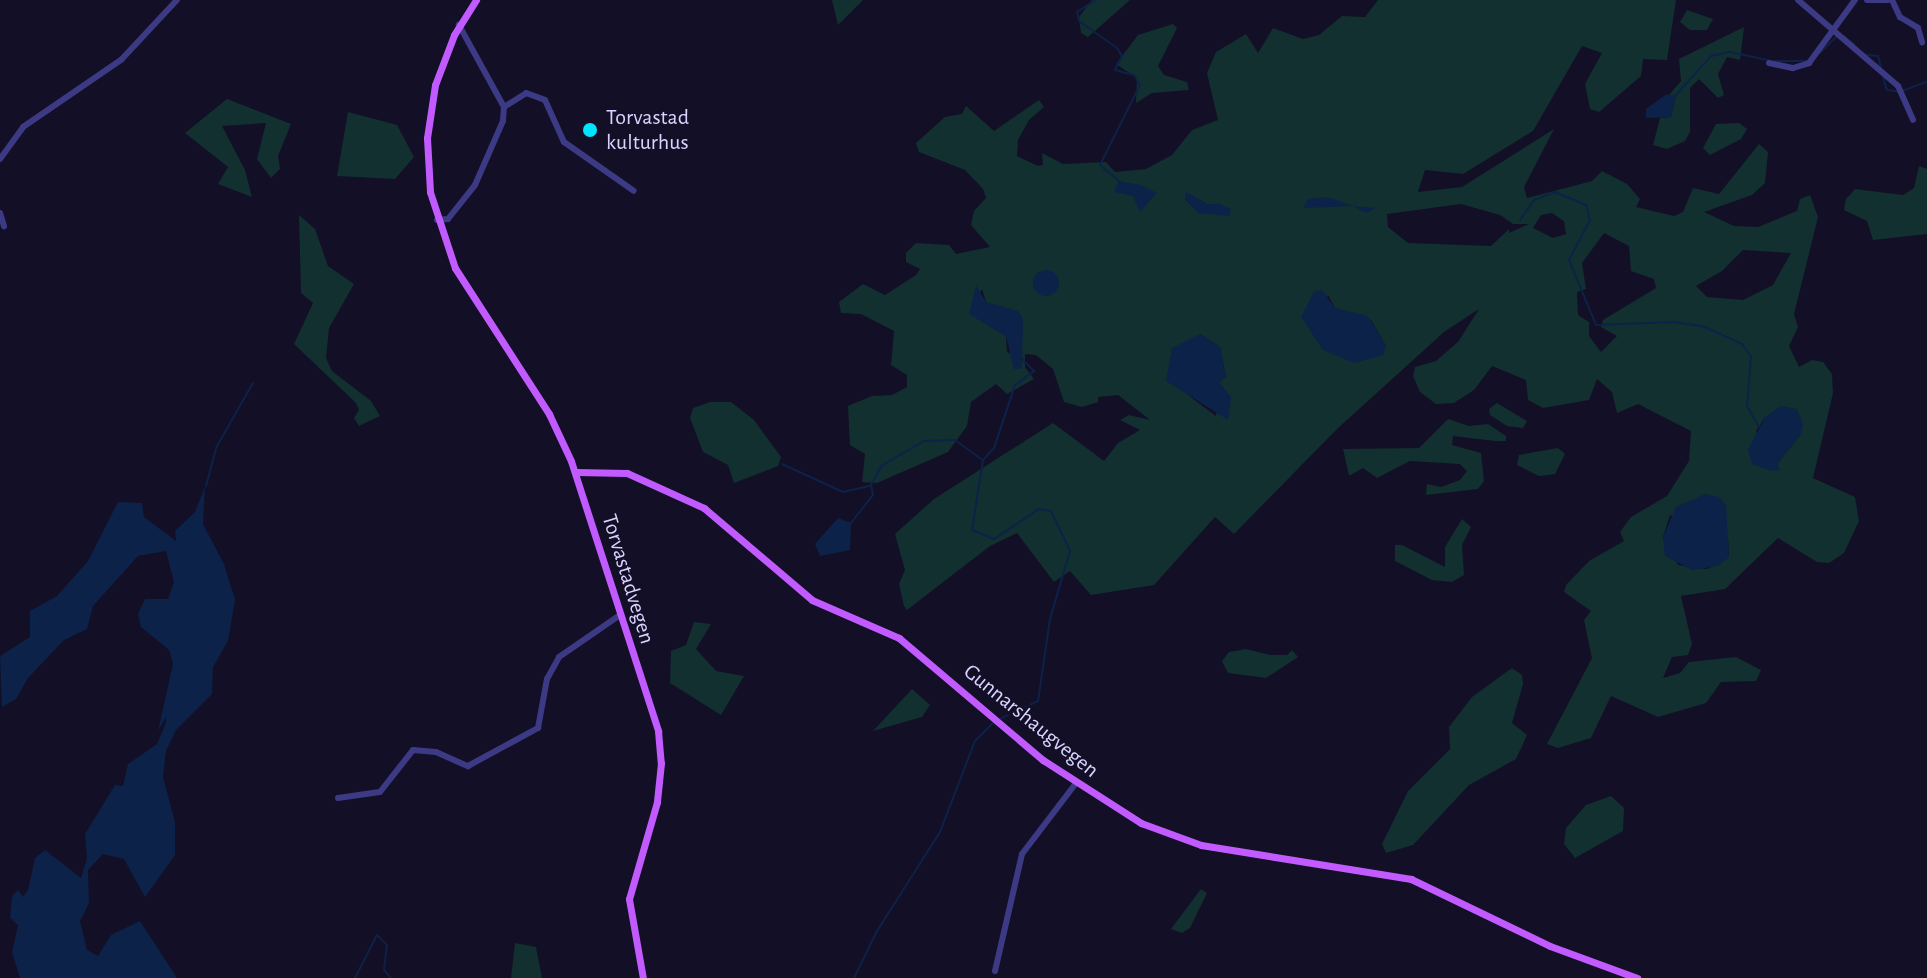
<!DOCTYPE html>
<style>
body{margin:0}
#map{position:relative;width:1927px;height:978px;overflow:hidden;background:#130f26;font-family:"Alegreya Sans",sans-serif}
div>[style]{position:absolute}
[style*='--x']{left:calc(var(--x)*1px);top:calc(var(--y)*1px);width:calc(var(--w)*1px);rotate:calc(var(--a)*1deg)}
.green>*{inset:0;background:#12302f}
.water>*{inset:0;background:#0c2248}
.round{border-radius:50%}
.stream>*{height:2px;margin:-1px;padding:0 1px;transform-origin:1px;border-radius:1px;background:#0c2248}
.minor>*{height:6px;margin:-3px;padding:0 3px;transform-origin:3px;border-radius:3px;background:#3d3a85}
.major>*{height:7px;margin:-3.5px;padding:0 3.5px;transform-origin:3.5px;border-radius:3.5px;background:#c25bff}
.dots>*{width:22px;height:22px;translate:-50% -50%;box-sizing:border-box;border:4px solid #130f26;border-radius:50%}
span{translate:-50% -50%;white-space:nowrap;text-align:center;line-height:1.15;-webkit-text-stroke:6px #130f26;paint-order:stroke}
.poi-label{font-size:22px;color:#d9d4ff}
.left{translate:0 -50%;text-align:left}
.street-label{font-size:22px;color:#d9d4ff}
</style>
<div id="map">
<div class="green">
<i style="clip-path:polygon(832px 0,863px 0,838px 25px)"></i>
<i style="clip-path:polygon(1092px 0,1130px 0,1088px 37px,1081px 33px,1079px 17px)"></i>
<i style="clip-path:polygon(evenodd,1378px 0,1676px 0,1667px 60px,1643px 59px,1641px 76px,1599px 112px,1590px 109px,1585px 84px,1602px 53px,1582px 46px,1533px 131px,1463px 174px,1425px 170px,1418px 192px,1462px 187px,1554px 129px,1524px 187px,1527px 198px,1592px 181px,1602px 171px,1627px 184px,1640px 199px,1636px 207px,1674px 216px,1683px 212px,1693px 188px,1719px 194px,1759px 144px,1768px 152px,1765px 183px,1752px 195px,1704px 212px,1734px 226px,1758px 227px,1797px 211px,1800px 199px,1810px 195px,1818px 217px,1794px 314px,1798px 327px,1789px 346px,1799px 367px,1812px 360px,1823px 362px,1832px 374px,1833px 393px,1813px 478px,1855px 497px,1859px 521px,1844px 553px,1829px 563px,1817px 562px,1778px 538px,1725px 589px,1681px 596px,1692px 644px,1688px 655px,1672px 657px,1663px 678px,1680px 673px,1689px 662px,1736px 657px,1761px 670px,1756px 681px,1721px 682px,1706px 703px,1658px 717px,1611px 696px,1591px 738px,1558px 748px,1547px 744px,1592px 658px,1584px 620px,1591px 611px,1564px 592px,1566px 585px,1589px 561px,1624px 541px,1620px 532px,1631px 517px,1667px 496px,1689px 461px,1691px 431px,1638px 404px,1617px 413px,1612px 392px,1597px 379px,1589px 400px,1543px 408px,1528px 400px,1526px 380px,1492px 366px,1474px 390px,1454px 403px,1436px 404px,1420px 392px,1413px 376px,1415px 367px,1436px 361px,1458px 342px,1479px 309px,1444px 332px,1337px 429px,1234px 534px,1215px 517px,1154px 585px,1091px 595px,1070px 571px,1054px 582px,1017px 533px,990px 546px,907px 610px,904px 606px,899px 584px,905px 570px,895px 534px,934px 499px,1053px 423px,1104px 461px,1118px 443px,1140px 430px,1120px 420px,1129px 415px,1150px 420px,1118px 395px,1098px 397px,1098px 402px,1082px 407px,1064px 402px,1053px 369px,1036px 355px,1025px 354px,1025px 367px,1034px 379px,1007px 394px,996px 384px,971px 402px,967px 426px,948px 452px,877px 483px,862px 482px,865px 454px,850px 445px,848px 406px,872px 396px,892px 395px,907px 387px,907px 375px,891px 365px,894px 331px,861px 314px,841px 313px,839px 302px,863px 284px,885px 295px,916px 275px,920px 269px,906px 262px,906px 253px,916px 243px,949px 245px,956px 254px,990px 247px,971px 225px,974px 211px,986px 198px,983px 189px,965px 170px,919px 152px,916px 143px,945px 117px,962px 114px,966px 106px,994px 131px,1039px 100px,1044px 107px,1029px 120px,1018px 140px,1017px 156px,1038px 166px,1043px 165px,1042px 153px,1063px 164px,1106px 162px,1115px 172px,1146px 169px,1172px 155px,1192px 130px,1218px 120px,1207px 73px,1216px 52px,1246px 34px,1258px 53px,1273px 28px,1303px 39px,1319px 35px,1342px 16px,1365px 17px,1378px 0,1187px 193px,1207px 204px,1220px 204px,1229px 215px,1199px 213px,1185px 199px,1187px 193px,1378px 0,1461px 204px,1500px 215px,1513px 224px,1529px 224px,1509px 233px,1509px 229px,1491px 246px,1408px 243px,1388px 227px,1387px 214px,1461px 204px,1378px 0,1552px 213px,1564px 221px,1566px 234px,1553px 238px,1533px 228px,1541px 215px,1552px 213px,1378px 0,1604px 233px,1629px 246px,1631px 271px,1654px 279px,1656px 288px,1603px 320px,1601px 327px,1617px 336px,1601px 352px,1589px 336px,1589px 322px,1578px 315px,1577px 292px,1586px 289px,1582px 263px,1604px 233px,1378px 0,1743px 250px,1791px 253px,1773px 285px,1743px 300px,1707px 297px,1696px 286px,1722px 271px,1743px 250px,1378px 0,982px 289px,986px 302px,1024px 361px,1007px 352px,1006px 336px,970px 314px,982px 289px,1378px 0,1328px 295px,1335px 308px,1371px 320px,1386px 346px,1323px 350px,1314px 330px,1328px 295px,1378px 0,1200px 334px,1220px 347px,1226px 377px,1219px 382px,1216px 416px,1188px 395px,1200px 334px,1378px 0,1765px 417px,1801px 434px,1777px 464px,1779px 469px,1756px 431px,1765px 417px,1378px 0,1670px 515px,1728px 538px,1729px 557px,1707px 569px,1678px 565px,1663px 537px,1670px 515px)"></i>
<i style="clip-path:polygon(1687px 10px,1713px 19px,1707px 30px,1690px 30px,1680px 22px)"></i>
<i style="clip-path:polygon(1173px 24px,1177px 28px,1158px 66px,1164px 75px,1187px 82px,1189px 90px,1152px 93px,1136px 103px,1137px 78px,1116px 64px,1138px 35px)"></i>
<i style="clip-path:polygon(1744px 27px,1740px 60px,1727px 57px,1718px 74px,1724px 95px,1718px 98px,1699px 79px,1690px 88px,1690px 132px,1685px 141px,1667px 149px,1653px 145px,1660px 118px,1671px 117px,1676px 95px,1669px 95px,1681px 81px,1679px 59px)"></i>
<i style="clip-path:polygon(227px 99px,291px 124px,278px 156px,280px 169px,271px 178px,257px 159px,266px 123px,222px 126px,245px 170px,252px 197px,218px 184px,228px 167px,185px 133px)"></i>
<i style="clip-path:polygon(348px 112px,397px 125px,414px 157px,395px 179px,337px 176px)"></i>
<i style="clip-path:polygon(1739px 123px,1747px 129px,1741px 139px,1710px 155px,1703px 148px,1716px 124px)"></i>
<i style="clip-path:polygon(1919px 166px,1927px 169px,1927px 234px,1873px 240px,1867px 221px,1844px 210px,1846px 199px,1855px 189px,1903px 195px,1914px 188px)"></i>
<i style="clip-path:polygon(299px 215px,315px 229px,328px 266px,354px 284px,329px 328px,326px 358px,332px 371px,371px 401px,380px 416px,359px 426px,354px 418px,359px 410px,356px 403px,294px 344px,313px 303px,301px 293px)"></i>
<i style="clip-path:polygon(710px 402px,731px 402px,754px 420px,781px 457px,778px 466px,734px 483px,728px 465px,703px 452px,690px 418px,693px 408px)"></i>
<i style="clip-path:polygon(1497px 403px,1527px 421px,1523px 428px,1507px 426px,1490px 415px,1489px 409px)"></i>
<i style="clip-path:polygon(1448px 419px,1469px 426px,1488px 424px,1506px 436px,1506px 441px,1495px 441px,1453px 436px,1452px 445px,1481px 453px,1484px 481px,1478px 489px,1426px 495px,1427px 484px,1441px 487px,1460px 480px,1467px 471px,1460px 464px,1410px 461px,1377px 478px,1363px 468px,1349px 476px,1343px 449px,1419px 448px)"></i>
<i style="clip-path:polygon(1558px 448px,1565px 454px,1555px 474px,1539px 476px,1517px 465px,1519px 455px)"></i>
<i style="clip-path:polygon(1462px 519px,1471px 527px,1462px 545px,1464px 575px,1452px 582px,1432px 580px,1395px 561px,1395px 545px,1402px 545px,1445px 567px,1445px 547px)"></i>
<i style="clip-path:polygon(694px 622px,711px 624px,696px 649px,716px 671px,744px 676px,721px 715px,670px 683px,671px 651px,686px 645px)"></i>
<i style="clip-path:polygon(1246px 649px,1270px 655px,1287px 655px,1292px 650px,1298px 657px,1266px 678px,1228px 673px,1222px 661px,1229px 652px)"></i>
<i style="clip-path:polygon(1512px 668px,1522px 675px,1523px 684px,1512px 723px,1527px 735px,1516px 759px,1469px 785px,1413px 845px,1386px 853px,1382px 844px,1408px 791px,1450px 749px,1449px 727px,1472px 697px)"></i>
<i style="clip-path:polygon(912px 689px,930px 705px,922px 717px,873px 731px)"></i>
<i style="clip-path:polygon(1611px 796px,1624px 808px,1623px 831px,1575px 858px,1564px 844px,1566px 828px,1586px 805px)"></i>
<i style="clip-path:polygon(1201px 889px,1207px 893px,1190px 928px,1182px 933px,1171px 929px)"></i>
<i style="clip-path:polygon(515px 943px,536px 947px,542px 978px,511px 978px)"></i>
</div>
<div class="water">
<i style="clip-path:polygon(1665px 95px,1676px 95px,1671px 117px,1646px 118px,1646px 109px)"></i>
<i style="clip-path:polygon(1119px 181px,1141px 185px,1157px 193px,1140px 212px,1133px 196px,1114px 192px)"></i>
<i style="clip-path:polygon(1186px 192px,1207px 204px,1220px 204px,1231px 209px,1229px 216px,1199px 213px,1185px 199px)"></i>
<i style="clip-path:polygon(1328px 197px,1353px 206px,1375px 208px,1367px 213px,1352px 206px,1303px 208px,1308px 199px)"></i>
<i class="round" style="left:1033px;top:270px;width:26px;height:26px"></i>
<i style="clip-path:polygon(976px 285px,986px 302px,1018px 311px,1023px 318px,1022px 369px,1014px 369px,1006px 336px,969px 314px)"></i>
<i style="clip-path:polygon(1322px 290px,1335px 308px,1368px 316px,1386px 346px,1383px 355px,1354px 363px,1323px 350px,1301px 317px,1314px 292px)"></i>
<i style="clip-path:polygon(1200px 334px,1220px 347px,1226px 377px,1219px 382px,1231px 397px,1228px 420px,1166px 381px,1172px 348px)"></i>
<i style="clip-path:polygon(1781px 406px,1797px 409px,1803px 424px,1801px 434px,1777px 464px,1780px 470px,1771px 471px,1752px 464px,1748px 450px,1765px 417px)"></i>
<i style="clip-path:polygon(205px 487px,203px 524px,224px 564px,235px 600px,228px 641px,213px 667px,212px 694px,176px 730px,166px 751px,163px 777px,175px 822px,175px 855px,145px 897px,124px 859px,103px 854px,88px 870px,89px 903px,80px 921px,87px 950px,98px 956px,111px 935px,140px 921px,177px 978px,20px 978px,12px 952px,18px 925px,10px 918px,12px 896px,18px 890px,23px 897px,28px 890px,35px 858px,45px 850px,81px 878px,87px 858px,85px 834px,115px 785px,123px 786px,128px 764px,157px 744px,166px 723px,166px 717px,158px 731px,173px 664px,169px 650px,141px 627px,138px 614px,145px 599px,168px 599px,174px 582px,166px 551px,138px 556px,93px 606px,87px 629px,64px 640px,28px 678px,16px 699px,2px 707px,0 656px,30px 637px,30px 611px,57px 596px,88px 561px,118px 502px,142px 503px,144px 517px,176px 541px,175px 531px,195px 512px)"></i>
<i style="clip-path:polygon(1705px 494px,1719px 497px,1726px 505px,1729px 557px,1718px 566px,1692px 570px,1665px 556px,1663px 537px,1676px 507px)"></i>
<i style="clip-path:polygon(838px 518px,851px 523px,850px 550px,820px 556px,815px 544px)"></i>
</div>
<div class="stream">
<i style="--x:1096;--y:0;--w:22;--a:148"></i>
<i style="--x:1077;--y:12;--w:9;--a:77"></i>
<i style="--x:1079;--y:21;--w:47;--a:35.4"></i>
<i style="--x:1117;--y:48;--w:9;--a:58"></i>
<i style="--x:1122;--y:56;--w:16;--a:117"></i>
<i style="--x:1115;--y:70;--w:20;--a:15"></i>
<i style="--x:1134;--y:75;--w:12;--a:59"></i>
<i style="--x:1140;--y:85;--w:89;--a:116.6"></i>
<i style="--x:1100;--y:165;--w:25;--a:40"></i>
<i style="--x:1844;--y:36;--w:13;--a:39"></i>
<i style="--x:1820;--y:53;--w:24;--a:-45"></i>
<i style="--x:1867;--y:55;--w:11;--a:5"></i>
<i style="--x:1878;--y:56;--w:11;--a:75"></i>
<i style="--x:1775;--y:61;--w:33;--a:0"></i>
<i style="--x:1883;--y:77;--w:14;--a:73"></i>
<i style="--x:1887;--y:90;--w:12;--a:9"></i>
<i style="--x:1899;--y:92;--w:30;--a:-20"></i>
<i style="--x:1676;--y:95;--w:52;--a:-48.1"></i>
<i style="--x:1711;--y:56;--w:19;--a:-12"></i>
<i style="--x:1730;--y:52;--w:39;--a:12"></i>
<i style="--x:1520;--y:220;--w:24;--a:-55"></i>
<i style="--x:1534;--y:200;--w:22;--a:-21"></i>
<i style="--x:1555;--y:192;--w:34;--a:23"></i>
<i style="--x:1586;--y:205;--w:16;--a:75"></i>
<i style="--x:1590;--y:220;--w:45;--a:117.7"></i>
<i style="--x:1569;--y:260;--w:70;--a:67.4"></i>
<i style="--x:1596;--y:325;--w:78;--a:-2.2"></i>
<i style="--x:1674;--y:322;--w:31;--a:9"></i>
<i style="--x:1705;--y:327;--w:41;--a:24.7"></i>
<i style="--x:1742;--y:344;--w:16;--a:55"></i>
<i style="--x:1751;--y:357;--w:49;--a:94.7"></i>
<i style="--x:1747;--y:406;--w:24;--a:60"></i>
<i style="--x:984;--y:459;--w:15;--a:-48"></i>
<i style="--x:994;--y:448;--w:66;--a:-71.6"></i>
<i style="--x:1015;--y:385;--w:24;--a:-36"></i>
<i style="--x:1034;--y:371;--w:14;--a:-135"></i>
<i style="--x:782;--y:464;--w:67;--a:24.7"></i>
<i style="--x:843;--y:492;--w:28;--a:-13"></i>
<i style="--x:206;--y:486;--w:39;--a:-75"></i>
<i style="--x:216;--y:448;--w:75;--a:-60.4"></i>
<i style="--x:851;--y:523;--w:36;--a:-52"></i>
<i style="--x:873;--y:495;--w:10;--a:-101"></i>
<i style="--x:871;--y:485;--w:21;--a:-62"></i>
<i style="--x:881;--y:466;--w:50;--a:-30.2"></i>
<i style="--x:924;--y:441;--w:31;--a:-2"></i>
<i style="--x:955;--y:440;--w:34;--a:36"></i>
<i style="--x:983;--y:460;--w:71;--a:98.9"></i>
<i style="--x:972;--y:530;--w:24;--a:22"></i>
<i style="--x:994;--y:539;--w:54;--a:-33.7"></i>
<i style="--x:1039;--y:509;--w:12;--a:9"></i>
<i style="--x:1051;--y:511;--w:44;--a:64.6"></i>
<i style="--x:1070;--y:551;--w:71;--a:106.4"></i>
<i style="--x:1050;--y:619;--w:83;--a:98.3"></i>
<i style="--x:1038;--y:701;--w:42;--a:154.7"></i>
<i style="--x:355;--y:978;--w:48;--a:-62.9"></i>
<i style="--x:377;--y:935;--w:14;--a:45"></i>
<i style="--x:387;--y:945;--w:25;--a:97"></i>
<i style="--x:384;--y:970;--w:11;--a:49"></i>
<i style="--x:854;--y:978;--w:52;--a:-63.9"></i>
<i style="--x:877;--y:931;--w:117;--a:-57.5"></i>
<i style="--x:940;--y:832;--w:97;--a:-69"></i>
<i style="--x:975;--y:741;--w:27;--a:-45"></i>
</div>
<div class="minor">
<i style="--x:1798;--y:0;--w:132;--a:40.7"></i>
<i style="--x:1898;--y:86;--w:37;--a:66"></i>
<i style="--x:1867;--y:0;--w:21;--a:0"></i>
<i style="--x:1892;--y:0;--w:19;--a:65"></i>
<i style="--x:1900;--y:17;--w:21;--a:31"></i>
<i style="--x:1918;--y:28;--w:15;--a:74"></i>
<i style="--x:1769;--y:63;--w:25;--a:12"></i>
<i style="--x:1793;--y:68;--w:17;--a:-17"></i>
<i style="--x:1809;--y:63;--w:78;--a:-53.9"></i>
<i style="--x:504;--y:107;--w:26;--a:-32"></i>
<i style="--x:526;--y:93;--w:20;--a:20"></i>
<i style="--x:545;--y:100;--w:46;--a:65.7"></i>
<i style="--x:564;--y:142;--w:85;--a:35"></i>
<i style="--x:0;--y:159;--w:39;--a:-54"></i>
<i style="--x:23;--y:127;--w:119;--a:-34.4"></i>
<i style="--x:121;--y:60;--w:82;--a:-47"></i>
<i style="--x:0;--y:213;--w:14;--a:73"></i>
<i style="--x:437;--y:220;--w:11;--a:-5"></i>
<i style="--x:448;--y:219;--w:43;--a:-51.5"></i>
<i style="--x:475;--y:185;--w:70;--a:-66.4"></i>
<i style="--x:503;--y:121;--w:14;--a:-86"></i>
<i style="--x:504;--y:107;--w:94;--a:-118.8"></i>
<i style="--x:338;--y:798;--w:42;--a:-8.1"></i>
<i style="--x:380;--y:792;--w:53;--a:-51.8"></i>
<i style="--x:413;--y:750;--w:23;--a:5"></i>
<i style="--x:436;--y:752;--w:35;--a:24"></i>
<i style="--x:468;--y:766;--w:80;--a:-28.5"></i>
<i style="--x:538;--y:728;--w:50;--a:-79.6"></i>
<i style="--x:547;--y:679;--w:25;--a:-61"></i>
<i style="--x:559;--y:657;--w:74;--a:-34.5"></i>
<i style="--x:995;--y:971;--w:120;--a:-77"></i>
<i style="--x:1022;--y:854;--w:89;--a:-52.7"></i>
</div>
<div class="major">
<i style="--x:476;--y:0;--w:41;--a:122.2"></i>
<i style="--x:454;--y:35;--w:53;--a:110.8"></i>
<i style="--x:435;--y:85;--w:54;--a:98.6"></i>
<i style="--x:427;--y:138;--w:54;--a:86.8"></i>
<i style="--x:430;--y:192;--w:80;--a:71.8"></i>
<i style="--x:455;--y:268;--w:174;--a:57.2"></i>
<i style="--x:549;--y:414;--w:52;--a:64.9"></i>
<i style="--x:571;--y:461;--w:284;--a:72.1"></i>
<i style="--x:658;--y:731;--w:32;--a:85"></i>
<i style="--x:661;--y:763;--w:39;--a:96"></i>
<i style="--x:657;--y:802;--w:101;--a:106.1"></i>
<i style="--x:629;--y:899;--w:80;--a:80"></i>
<i style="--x:576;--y:472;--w:51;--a:1.1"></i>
<i style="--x:627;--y:473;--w:85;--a:24.4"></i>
<i style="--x:704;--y:508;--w:142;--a:40.4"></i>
<i style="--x:812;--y:600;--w:95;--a:23.6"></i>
<i style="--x:899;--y:638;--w:189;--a:40.3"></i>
<i style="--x:1043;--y:760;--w:117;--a:32.7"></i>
<i style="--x:1141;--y:823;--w:64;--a:20.1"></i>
<i style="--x:1201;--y:845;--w:213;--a:9.2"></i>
<i style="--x:1411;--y:879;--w:154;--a:25.7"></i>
<i style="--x:1550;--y:946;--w:93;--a:20.2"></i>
</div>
<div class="dots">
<i style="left:590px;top:130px;background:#00e5ff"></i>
</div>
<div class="poi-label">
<span class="left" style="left:606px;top:130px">Torvastad<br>kulturhus</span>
</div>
<div class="street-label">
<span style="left:628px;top:579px;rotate:73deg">Torvastadvegen</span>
<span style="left:1031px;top:721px;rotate:39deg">Gunnarshaugvegen</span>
</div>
</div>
